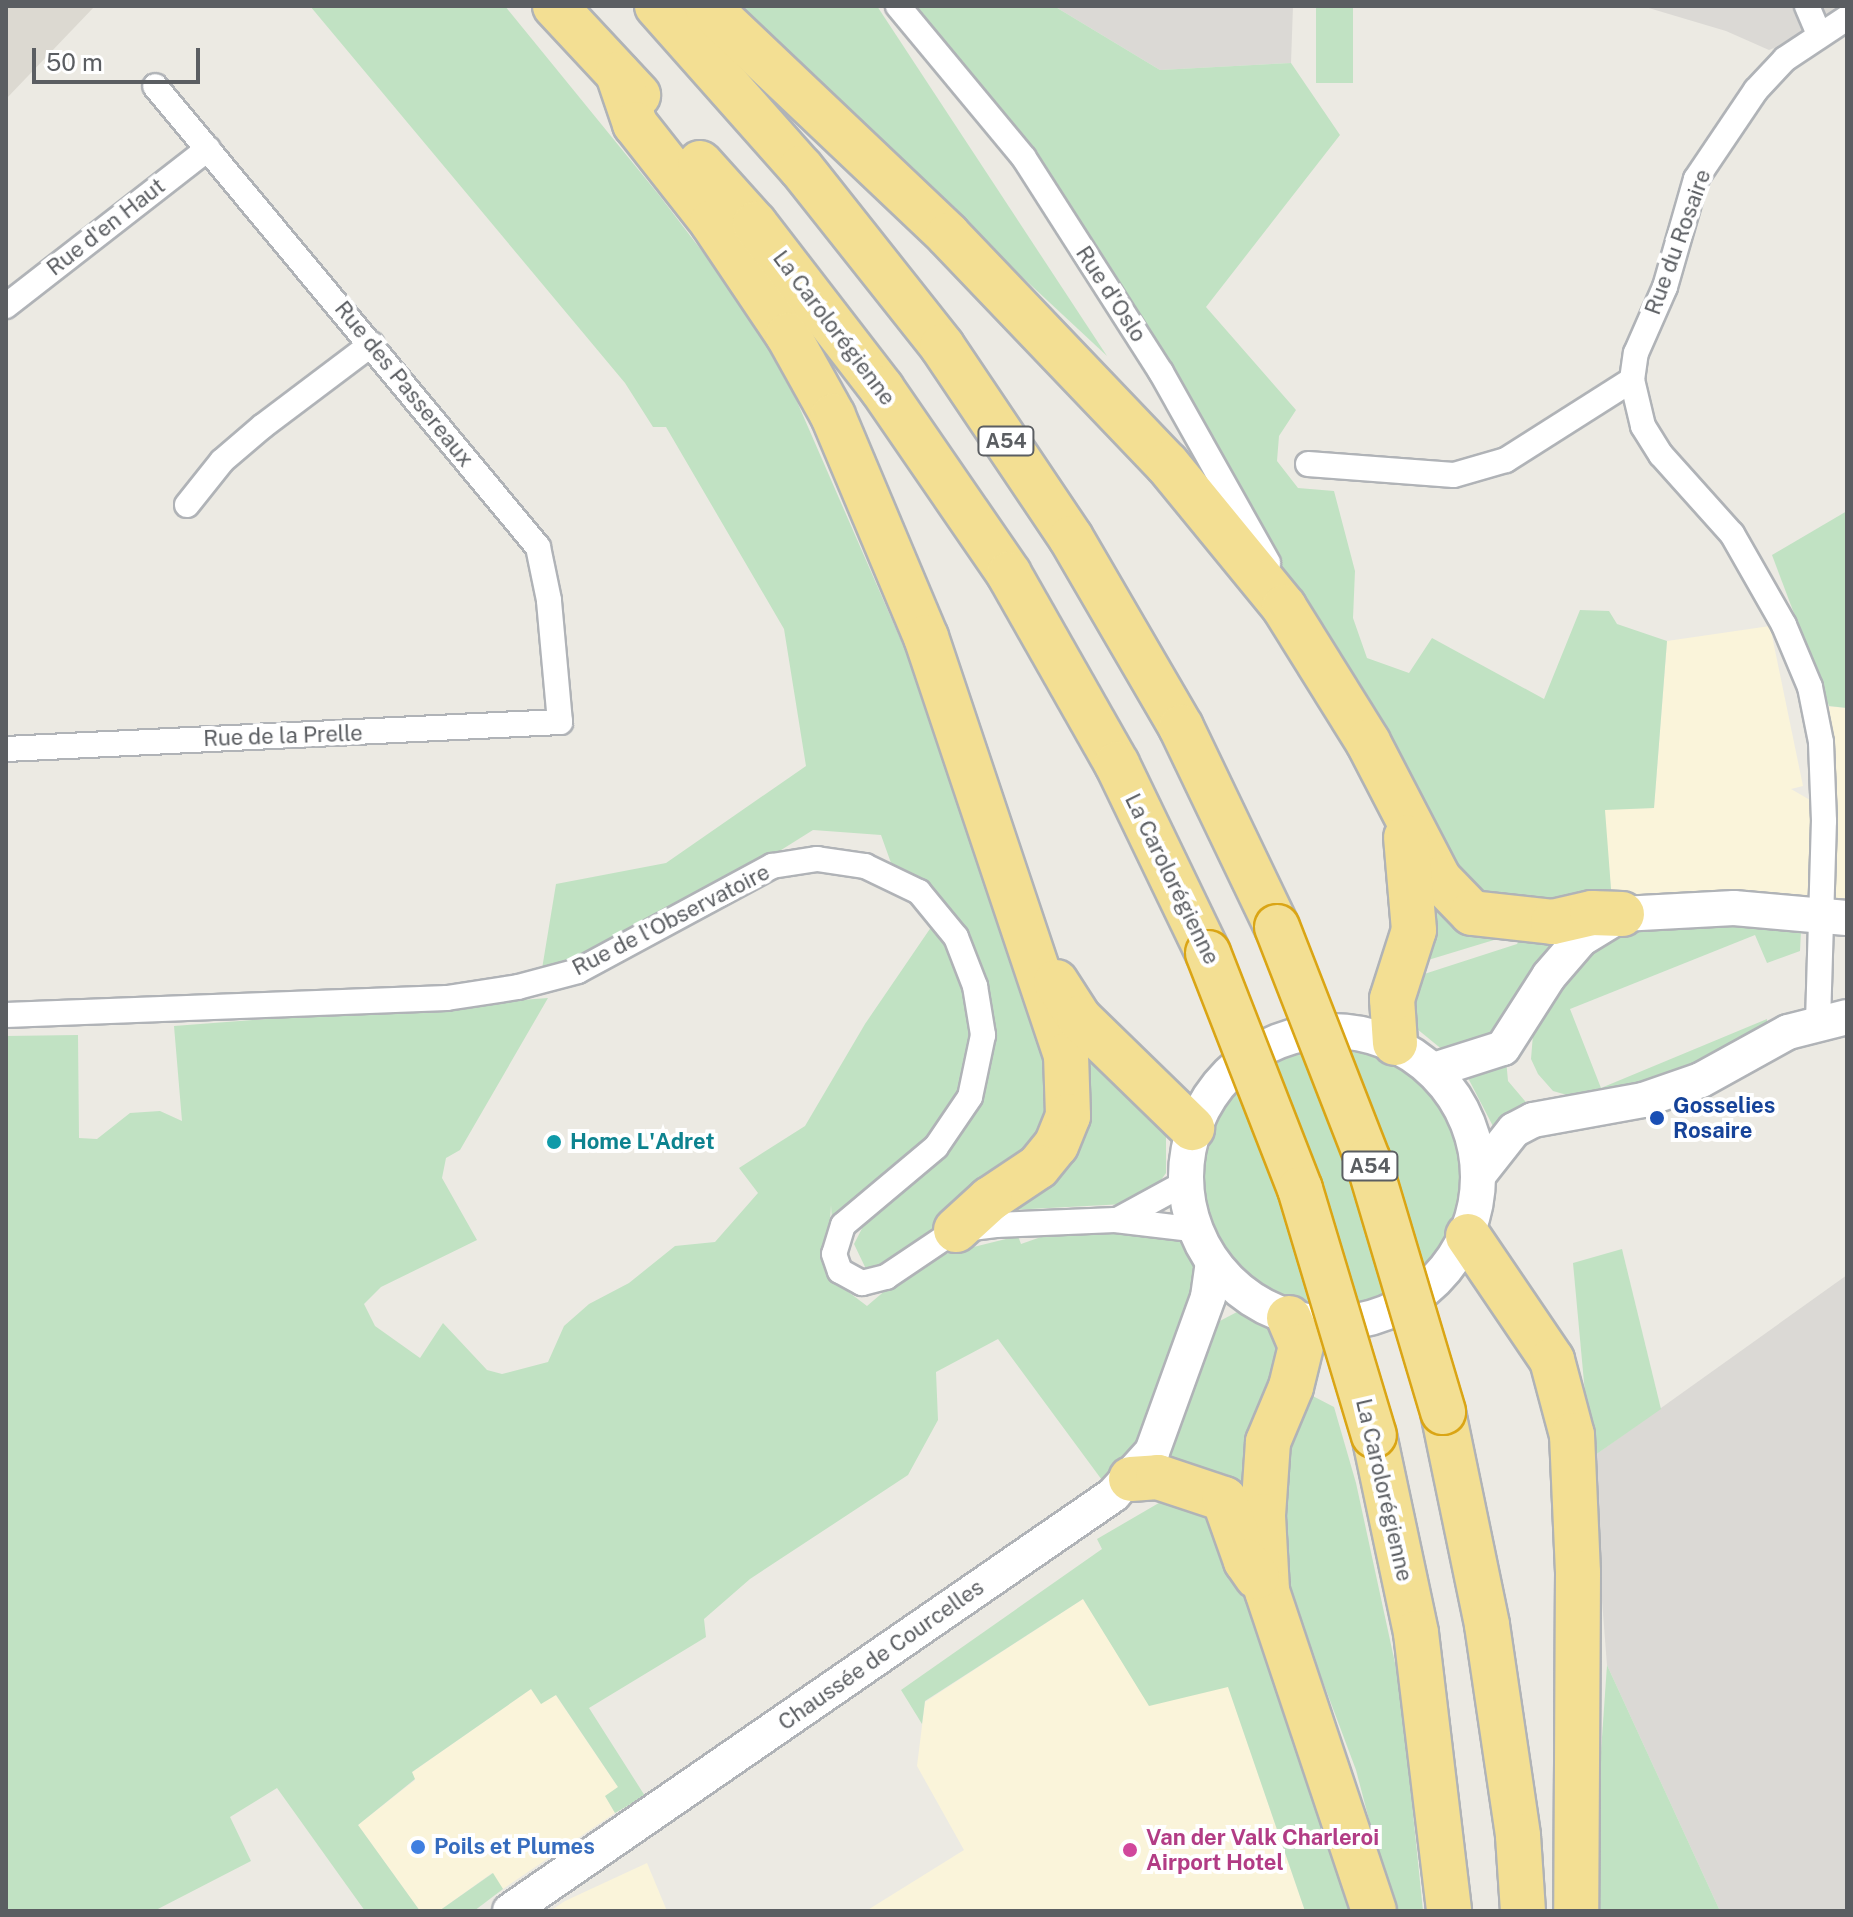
<!DOCTYPE html>
<meta charset="utf-8">
<style>
body{margin:0}
#map{position:relative;width:1853px;height:1917px;overflow:hidden;background:#eceae3;font-family:"Public Sans",sans-serif}
div>[style]{position:absolute}
[style*='--x']{left:calc(var(--x)*1px);top:calc(var(--y)*1px);width:calc(var(--w)*1px);rotate:calc(var(--a)*1deg)}
.commercial>*{inset:0;background:#faf4da}
.industrial>*{inset:0;background:#dbd9d5}
.education>*{inset:0;background:#dcd9d1}
.green>*{inset:0;background:#c1e2c3;transform-origin:0 0}
.roads{filter:drop-shadow(2px 0 #b0b3b7) drop-shadow(-2px 0 #b0b3b7) drop-shadow(0 2px #b0b3b7) drop-shadow(0 -2px #b0b3b7)}
.street>*{height:24px;margin:-12px;padding:0 12px;transform-origin:12px;border-radius:12px;background:#fff}
.secondary>*{height:34px;margin:-17px;padding:0 17px;transform-origin:17px;border-radius:17px;background:#fff}
.secondary>.ring{margin:-17px;padding:0;box-sizing:content-box;background:none;border:34px solid #fff;border-radius:50%}
.highway>*{height:44px;margin:-22px;padding:0 22px;transform-origin:22px;border-radius:22px;background:#f3df93}
.bridges{filter:drop-shadow(2px 0 #daa515) drop-shadow(-2px 0 #daa515) drop-shadow(0 2px #daa515) drop-shadow(0 -2px #daa515)}
.highway-bridge>*{height:44px;margin:-22px;padding:0 22px;transform-origin:22px;border-radius:22px;background:#f3df93}
.dots>*{width:22px;height:22px;translate:-50% -50%;box-sizing:border-box;border:4px solid #fff;border-radius:50%}
span{translate:-50% -50%;white-space:nowrap;text-align:center;line-height:1.15;-webkit-text-stroke:8px #fff;paint-order:stroke}
.shield-label span{padding:2px 6px;background:#fff;border:2px solid;border-radius:6px;-webkit-text-stroke-width:0}
.shield-label{font-size:20px;color:#5b5e62;font-weight:700}
.street-label{font-size:22px;color:#5b5e62}
.transit-label{font-size:22px;color:#164399;font-weight:700}
.left{translate:0 -50%;text-align:left}
.culture-label{font-size:22px;color:#0d838f;font-weight:700}
.hotel-label{font-size:22px;color:#b23c85;font-weight:700}
.shop-label{font-size:22px;color:#366cbe;font-weight:700}
.frame{position:absolute;inset:0;border:8px solid #5b5e62;pointer-events:none}
.scale{position:absolute;left:32px;top:48px;width:168px;height:36px;box-sizing:border-box;border:4px solid #5b5e62;border-top:0;padding-left:10px;font-size:24px;line-height:28px;white-space:nowrap;color:#5b5e62;-webkit-text-stroke:6px #fff;paint-order:stroke}
</style>
<div id="map">
<div class="commercial">
<i style="clip-path:polygon(1770px 626px,1803px 786px,1791px 789px,1822px 807px,1814px 705px,1847px 708px,1847px 908px,1612px 902px,1604px 809px,1654px 808px,1667px 641px)"></i>
<i style="clip-path:polygon(1083px 1599px,1149px 1705px,1228px 1686px,1305px 1911px,866px 1911px,964px 1850px,917px 1766px,925px 1702px)"></i>
<i style="clip-path:polygon(531px 1689px,555px 1694px,618px 1787px,606px 1797px,615px 1813px,503px 1889px,492px 1873px,439px 1911px,420px 1911px,358px 1825px,415px 1780px,411px 1773px)"></i>
<i style="clip-path:polygon(647px 1863px,667px 1911px,550px 1911px,565px 1901px)"></i>
</div>
<div class="industrial">
<i style="clip-path:polygon(1054px 6px,1293px 6px,1291px 63px,1160px 70px)"></i>
<i style="clip-path:polygon(1642px 6px,1847px 6px,1847px 17px,1769px 50px,1726px 31px)"></i>
<i style="clip-path:polygon(1847px 1275px,1847px 1911px,1720px 1911px,1607px 1665px,1591px 1458px)"></i>
</div>
<div class="education">
<i style="clip-path:polygon(6px 6px,95px 6px,6px 99px)"></i>
</div>
<div class="green">
<i style="clip-path:polygon(310px 6px,505px 6px,659px 195px,731px 289px,788px 381px,1034px 946px,1068px 1116px,937px 1241px,866px 1269px,854px 1244px,871px 1211px,834px 1254px,831px 1205px,828px 1257px,834px 1281px,867px 1306px,921px 1260px,1018px 1236px,1021px 1244px,1078px 1224px,1158px 1223px,1204px 1254px,1191px 1229px,1183px 1184px,1192px 1128px,1213px 1090px,1238px 1063px,1275px 1041px,1343px 1030px,1395px 1043px,1434px 1070px,1457px 1098px,1473px 1130px,1480px 1173px,1468px 1236px,1445px 1272px,1411px 1301px,1345px 1324px,1289px 1318px,1254px 1302px,1212px 1267px,1203px 1336px,1113px 1495px,998px 1339px,936px 1372px,938px 1420px,908px 1475px,750px 1579px,704px 1619px,706px 1637px,589px 1708px,645px 1796px,615px 1813px,605px 1796px,618px 1787px,556px 1695px,541px 1704px,531px 1689px,412px 1772px,415px 1779px,358px 1825px,420px 1911px,365px 1911px,277px 1788px,230px 1817px,251px 1861px,154px 1911px,6px 1911px,6px 1036px,78px 1035px,79px 1138px,97px 1139px,130px 1113px,160px 1111px,182px 1121px,174px 1026px,548px 998px,460px 1150px,446px 1158px,442px 1178px,477px 1240px,381px 1287px,364px 1304px,375px 1326px,420px 1358px,443px 1323px,487px 1370px,502px 1374px,548px 1362px,564px 1326px,589px 1304px,629px 1283px,675px 1246px,715px 1242px,758px 1193px,739px 1168px,805px 1126px,865px 1024px,938px 917px,891px 863px,881px 835px,813px 830px,646px 935px,540px 981px,556px 884px,666px 863px,806px 766px,784px 629px,666px 427px,653px 427px,625px 383px)"></i>
<i style="clip-path:polygon(731px 6px,877px 6px,1107px 356px)"></i>
<i style="clip-path:polygon(907px 6px,1054px 6px,1160px 70px,1291px 63px,1340px 135px,1206px 307px,1296px 410px,1279px 436px,1277px 461px,1298px 488px,1334px 491px,1355px 571px,1353px 618px,1367px 658px,1409px 673px,1432px 638px,1544px 699px,1580px 610px,1609px 611px,1617px 624px,1667px 641px,1654px 808px,1605px 810px,1612px 902px,1487px 903px,1458px 883px,1217px 450px)"></i>
<i style="left:1316px;top:6px;width:37px;height:77px"></i>
<i style="clip-path:polygon(1847px 511px,1847px 708px,1829px 706px,1772px 555px)"></i>
<i style="clip-path:polygon(1425px 890px,1507px 936px,1415px 964px)"></i>
<i style="clip-path:polygon(1733px 923px,1793px 926px,1801px 931px,1800px 951px,1767px 963px,1755px 935px,1570px 1009px,1601px 1088px,1767px 1019px,1767px 1025px,1642px 1089px,1574px 1097px,1553px 1091px,1538px 1074px,1531px 1059px,1534px 1022px,1562px 976px,1618px 929px)"></i>
<i style="clip-path:polygon(1566px 931px,1502px 1034px,1444px 1051px,1411px 1024px,1415px 977px,1517px 944px,1521px 937px)"></i>
<i style="clip-path:polygon(1073px 1039px,1166px 1132px,1166px 1173px,1151px 1194px,1125px 1204px,992px 1211px,1031px 1185px)"></i>
<i style="clip-path:polygon(1506px 1059px,1508px 1081px,1531px 1108px,1496px 1132px,1467px 1076px)"></i>
<i style="clip-path:polygon(1622px 1249px,1661px 1409px,1591px 1458px,1573px 1263px)"></i>
<i style="clip-path:polygon(1237px 1312px,1277px 1326px,1295px 1344px,1260px 1551px,1156px 1470px,1216px 1323px)"></i>
<i style="clip-path:polygon(1305px 1392px,1334px 1407px,1356px 1483px,1400px 1686px,1423px 1911px,1393px 1911px,1356px 1770px,1289px 1591px,1275px 1476px)"></i>
<i style="clip-path:polygon(1176px 1493px,1236px 1534px,1368px 1911px,1305px 1911px,1228px 1687px,1149px 1706px,1083px 1599px,925px 1701px,922px 1724px,901px 1690px,1102px 1549px,1097px 1539px)"></i>
<i style="clip-path:polygon(1607px 1665px,1720px 1911px,1590px 1911px)"></i>
<i style="clip-path:polygon(493px 1873px,503px 1889px,474px 1911px,439px 1911px)"></i>
</div>
<div class="roads">
<div class="street">
<i style="--x:898;--y:6;--w:197;--a:50.3"></i>
<i style="--x:1024;--y:158;--w:254;--a:57.4"></i>
<i style="--x:1161;--y:372;--w:219;--a:60.7"></i>
<i style="--x:1807;--y:6;--w:30;--a:67"></i>
<i style="--x:6;--y:306;--w:256;--a:-37.9"></i>
<i style="--x:1308;--y:464;--w:146;--a:4.3"></i>
<i style="--x:1454;--y:475;--w:54;--a:-16.1"></i>
<i style="--x:1506;--y:460;--w:149;--a:-32.4"></i>
<i style="--x:187;--y:505;--w:56;--a:-51.5"></i>
<i style="--x:222;--y:461;--w:54;--a:-40.5"></i>
<i style="--x:263;--y:426;--w:136;--a:-37"></i>
<i style="--x:6;--y:749;--w:555;--a:-2.79"></i>
<i style="--x:560;--y:722;--w:122;--a:-95.2"></i>
<i style="--x:549;--y:600;--w:54;--a:-101.7"></i>
<i style="--x:538;--y:547;--w:599;--a:-129.72"></i>
<i style="--x:6;--y:1015;--w:441;--a:-2.2"></i>
<i style="--x:447;--y:998;--w:72;--a:-8.8"></i>
<i style="--x:518;--y:987;--w:62;--a:-14.9"></i>
<i style="--x:578;--y:971;--w:221;--a:-28.4"></i>
<i style="--x:772;--y:866;--w:46;--a:-8.8"></i>
<i style="--x:817;--y:859;--w:49;--a:8.3"></i>
<i style="--x:865;--y:866;--w:60;--a:25.7"></i>
<i style="--x:919;--y:892;--w:58;--a:50.6"></i>
<i style="--x:956;--y:937;--w:53;--a:68.8"></i>
<i style="--x:975;--y:986;--w:50;--a:80.7"></i>
<i style="--x:983;--y:1035;--w:63;--a:101.8"></i>
<i style="--x:970;--y:1097;--w:60;--a:124.2"></i>
<i style="--x:936;--y:1147;--w:121;--a:140"></i>
<i style="--x:843;--y:1225;--w:30;--a:107"></i>
<i style="--x:834;--y:1254;--w:18;--a:71"></i>
<i style="--x:840;--y:1271;--w:25;--a:29"></i>
<i style="--x:862;--y:1283;--w:25;--a:-14"></i>
<i style="--x:886;--y:1277;--w:84;--a:-33.9"></i>
<i style="--x:956;--y:1230;--w:40;--a:-7.1"></i>
<i style="--x:996;--y:1225;--w:119;--a:-2.4"></i>
<i style="--x:1115;--y:1220;--w:77;--a:6.8"></i>
<i style="--x:1818;--y:1022;--w:201;--a:-88.3"></i>
<i style="--x:1824;--y:821;--w:79;--a:-92.2"></i>
<i style="--x:1821;--y:742;--w:56;--a:-101.3"></i>
<i style="--x:1810;--y:687;--w:67;--a:-112.8"></i>
<i style="--x:1784;--y:625;--w:105;--a:-119.7"></i>
<i style="--x:1732;--y:534;--w:106;--a:-131.9"></i>
<i style="--x:1661;--y:455;--w:34;--a:-122"></i>
<i style="--x:1643;--y:426;--w:47;--a:-103.4"></i>
<i style="--x:1632;--y:380;--w:27;--a:-82"></i>
<i style="--x:1636;--y:353;--w:72;--a:-66.3"></i>
<i style="--x:1665;--y:287;--w:112;--a:-74"></i>
<i style="--x:1696;--y:179;--w:107;--a:-56"></i>
<i style="--x:1756;--y:90;--w:42;--a:-46.9"></i>
<i style="--x:1785;--y:59;--w:74;--a:-33.5"></i>
<i style="--x:1119;--y:1219;--w:73;--a:-28.7"></i>
</div>
<div class="secondary">
<i class="ring" style="left:1186px;top:1031px;width:258px;height:258px"></i>
<i style="--x:1434;--y:1070;--w:72;--a:-17.7"></i>
<i style="--x:1503;--y:1048;--w:85;--a:-57.4"></i>
<i style="--x:1549;--y:976;--w:49;--a:-49.1"></i>
<i style="--x:1581;--y:939;--w:48;--a:-31.4"></i>
<i style="--x:1622;--y:914;--w:112;--a:-3.1"></i>
<i style="--x:1734;--y:908;--w:113;--a:5.1"></i>
<i style="--x:1480;--y:1173;--w:55;--a:-51.7"></i>
<i style="--x:1514;--y:1130;--w:21;--a:-28"></i>
<i style="--x:1533;--y:1120;--w:112;--a:-10.3"></i>
<i style="--x:1643;--y:1100;--w:61;--a:-19"></i>
<i style="--x:1701;--y:1080;--w:99;--a:-28.9"></i>
<i style="--x:1788;--y:1032;--w:61;--a:-14.3"></i>
<i style="--x:510;--y:1911;--w:733;--a:-34.6"></i>
<i style="--x:1113;--y:1495;--w:58;--a:-47.8"></i>
<i style="--x:1152;--y:1452;--w:165;--a:-70.1"></i>
<i style="--x:1208;--y:1297;--w:30;--a:-82"></i>
</div>
<div class="highway">
<i style="--x:555;--y:6;--w:122;--a:47"></i>
<i style="--x:657;--y:6;--w:217;--a:48.4"></i>
<i style="--x:801;--y:168;--w:227;--a:51.6"></i>
<i style="--x:942;--y:346;--w:231;--a:56.1"></i>
<i style="--x:1071;--y:538;--w:219;--a:59.8"></i>
<i style="--x:1181;--y:727;--w:222;--a:64.4"></i>
<i style="--x:707;--y:6;--w:332;--a:43.5"></i>
<i style="--x:948;--y:235;--w:317;--a:46.3"></i>
<i style="--x:1167;--y:464;--w:185;--a:50.7"></i>
<i style="--x:1284;--y:607;--w:159;--a:58.1"></i>
<i style="--x:1368;--y:742;--w:154;--a:62.6"></i>
<i style="--x:1439;--y:879;--w:47;--a:45.9"></i>
<i style="--x:1472;--y:913;--w:81;--a:6.3"></i>
<i style="--x:1553;--y:922;--w:40;--a:-13"></i>
<i style="--x:1592;--y:913;--w:30;--a:2"></i>
<i style="--x:618;--y:74;--w:53;--a:71.2"></i>
<i style="--x:635;--y:124;--w:125;--a:51.8"></i>
<i style="--x:712;--y:222;--w:136;--a:56.1"></i>
<i style="--x:788;--y:335;--w:93;--a:60.9"></i>
<i style="--x:833;--y:416;--w:240;--a:67.2"></i>
<i style="--x:926;--y:637;--w:441;--a:71.5"></i>
<i style="--x:1066;--y:1055;--w:61;--a:88.1"></i>
<i style="--x:1068;--y:1116;--w:31;--a:112"></i>
<i style="--x:1056;--y:1145;--w:28;--a:129"></i>
<i style="--x:1038;--y:1167;--w:58;--a:146.3"></i>
<i style="--x:990;--y:1199;--w:46;--a:137.6"></i>
<i style="--x:700;--y:163;--w:82;--a:48"></i>
<i style="--x:755;--y:224;--w:208;--a:52.4"></i>
<i style="--x:882;--y:389;--w:224;--a:55.5"></i>
<i style="--x:1009;--y:574;--w:219;--a:60.4"></i>
<i style="--x:1117;--y:764;--w:210;--a:64.3"></i>
<i style="--x:1056;--y:982;--w:43;--a:57.4"></i>
<i style="--x:1079;--y:1018;--w:158;--a:44.2"></i>
<i style="--x:1395;--y:1043;--w:44;--a:-93.9"></i>
<i style="--x:1392;--y:999;--w:72;--a:-72.3"></i>
<i style="--x:1414;--y:930;--w:93;--a:-94.9"></i>
<i style="--x:1468;--y:1236;--w:150;--a:55.9"></i>
<i style="--x:1552;--y:1360;--w:78;--a:75.1"></i>
<i style="--x:1572;--y:1435;--w:138;--a:87.5"></i>
<i style="--x:1578;--y:1573;--w:338;--a:90.3"></i>
<i style="--x:1289;--y:1318;--w:30;--a:67"></i>
<i style="--x:1301;--y:1346;--w:42;--a:103.7"></i>
<i style="--x:1291;--y:1387;--w:60;--a:112.7"></i>
<i style="--x:1268;--y:1442;--w:74;--a:93.9"></i>
<i style="--x:1263;--y:1516;--w:75;--a:86.9"></i>
<i style="--x:1267;--y:1591;--w:337;--a:71.5"></i>
<i style="--x:1443;--y:1412;--w:217;--a:78.3"></i>
<i style="--x:1487;--y:1625;--w:213;--a:81.6"></i>
<i style="--x:1518;--y:1836;--w:75;--a:86.2"></i>
<i style="--x:1374;--y:1435;--w:202;--a:78"></i>
<i style="--x:1416;--y:1633;--w:280;--a:83.2"></i>
<i style="--x:1131;--y:1479;--w:27;--a:-4"></i>
<i style="--x:1158;--y:1477;--w:70;--a:18.4"></i>
<i style="--x:1224;--y:1499;--w:66;--a:70.5"></i>
<i style="--x:1246;--y:1561;--w:19;--a:55"></i>
</div>
</div>
<div class="bridges">
<div class="highway-bridge">
<i style="--x:1277;--y:927;--w:250;--a:68.7"></i>
<i style="--x:1368;--y:1160;--w:263;--a:73.4"></i>
<i style="--x:1208;--y:953;--w:253;--a:68.7"></i>
<i style="--x:1300;--y:1189;--w:257;--a:73.3"></i>
</div>
</div>
<div class="dots">
<i style="left:1657px;top:1118px;background:#1a4fb4"></i>
<i style="left:554px;top:1142px;background:#0f9aa8"></i>
<i style="left:418px;top:1847px;background:#3f7fe0"></i>
<i style="left:1130px;top:1850px;background:#d1479c"></i>
</div>
<div class="shield-label">
<span style="left:1006px;top:441px">A54</span>
<span style="left:1370px;top:1166px">A54</span>
</div>
<div class="street-label">
<span style="left:106px;top:227px;rotate:-38deg">Rue d'en Haut</span>
<span style="left:1678px;top:242px;rotate:-70deg">Rue du Rosaire</span>
<span style="left:1111px;top:294px;rotate:57deg">Rue d'Oslo</span>
<span style="left:834px;top:328px;rotate:53deg">La Carolorégienne</span>
<span style="left:404px;top:384px;rotate:51deg">Rue des Passereaux</span>
<span style="left:283px;top:736px;rotate:-2deg">Rue de la Prelle</span>
<span style="left:1172px;top:879px;rotate:64deg">La Carolorégienne</span>
<span style="left:671px;top:920px;rotate:-27deg">Rue de l'Observatoire</span>
<span style="left:1384px;top:1490px;rotate:77deg">La Carolorégienne</span>
<span style="left:881px;top:1655px;rotate:-35deg">Chaussée de Courcelles</span>
</div>
<div class="transit-label">
<span class="left" style="left:1673px;top:1118px">Gosselies<br>Rosaire</span>
</div>
<div class="culture-label">
<span class="left" style="left:570px;top:1142px">Home L'Adret</span>
</div>
<div class="hotel-label">
<span class="left" style="left:1146px;top:1850px">Van der Valk Charleroi<br>Airport Hotel</span>
</div>
<div class="shop-label">
<span class="left" style="left:434px;top:1847px">Poils et Plumes</span>
</div>
<div class="frame"></div>
<div class="scale">50 m</div>
</div>
